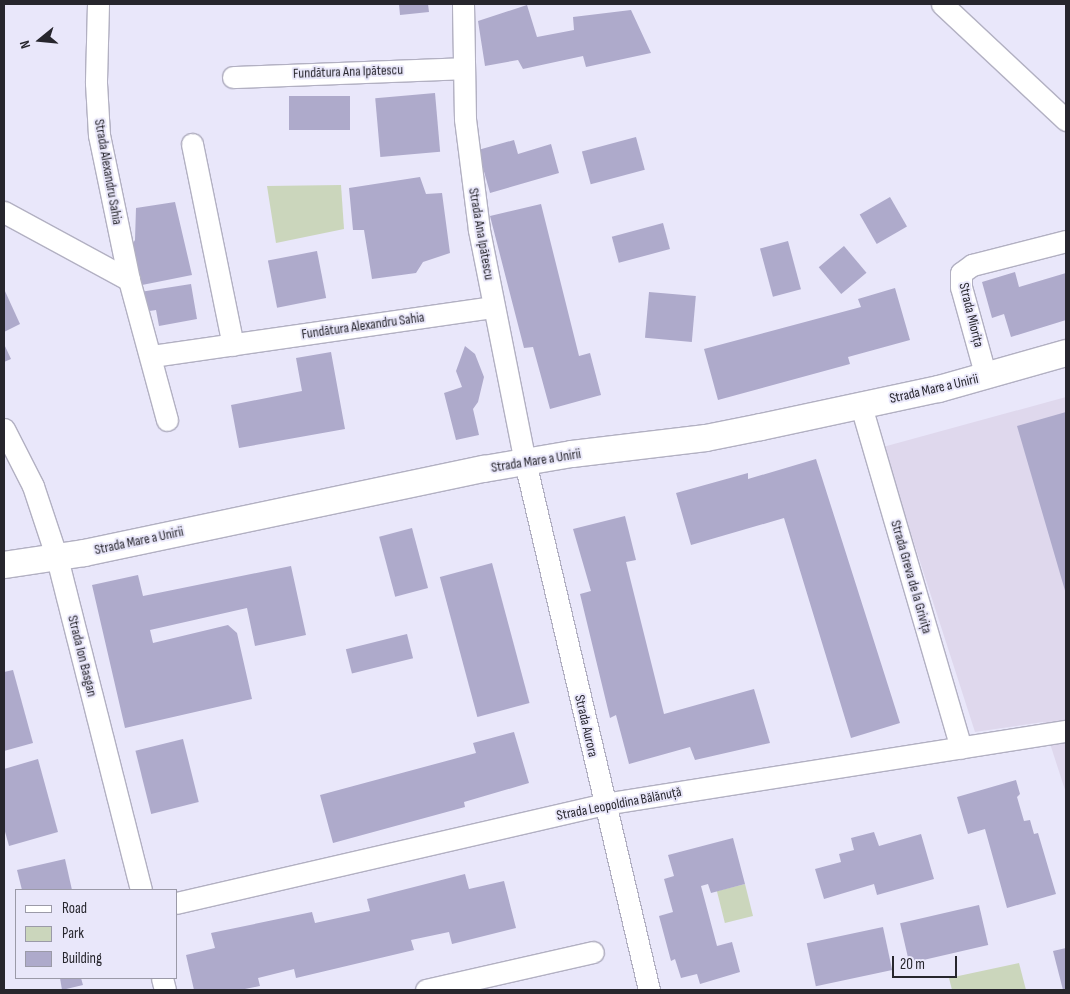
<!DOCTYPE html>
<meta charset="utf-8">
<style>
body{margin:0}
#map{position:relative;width:1070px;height:994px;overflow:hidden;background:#e9e7fa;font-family:"Sofia Sans Condensed",sans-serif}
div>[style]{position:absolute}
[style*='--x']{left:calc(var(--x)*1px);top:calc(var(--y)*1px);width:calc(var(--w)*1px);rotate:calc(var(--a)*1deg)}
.commercial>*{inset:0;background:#dfd8ed}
.green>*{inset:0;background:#cbd6bc;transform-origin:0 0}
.building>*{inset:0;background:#aeaacb;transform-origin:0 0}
.roads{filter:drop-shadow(1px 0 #b2b0c2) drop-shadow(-1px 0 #b2b0c2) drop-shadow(0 1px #b2b0c2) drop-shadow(0 -1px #b2b0c2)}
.minor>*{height:21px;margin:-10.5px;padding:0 10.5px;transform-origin:10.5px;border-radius:10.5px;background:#fff}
.major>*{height:26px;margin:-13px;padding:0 13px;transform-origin:13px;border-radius:13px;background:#fff}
span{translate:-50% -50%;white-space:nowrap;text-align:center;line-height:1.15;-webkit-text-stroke:4px #e9e7fa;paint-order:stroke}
.street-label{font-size:14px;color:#27262d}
.frame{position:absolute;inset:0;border:5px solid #27262d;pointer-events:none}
.legend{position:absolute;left:15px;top:889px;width:162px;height:90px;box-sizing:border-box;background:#e9e7fa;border:1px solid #9b9aa8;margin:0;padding:6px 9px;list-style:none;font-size:15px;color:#27262d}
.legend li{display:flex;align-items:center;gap:10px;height:25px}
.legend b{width:25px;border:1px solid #9b9aa8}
.north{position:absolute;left:15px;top:15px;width:50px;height:50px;-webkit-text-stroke:4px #e9e7fa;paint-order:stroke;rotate:253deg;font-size:14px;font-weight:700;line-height:20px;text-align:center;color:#27262d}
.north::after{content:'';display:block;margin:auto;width:18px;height:22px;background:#27262d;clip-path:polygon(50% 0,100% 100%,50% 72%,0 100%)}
.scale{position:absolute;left:892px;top:956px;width:65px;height:22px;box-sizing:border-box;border:2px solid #27262d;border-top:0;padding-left:6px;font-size:15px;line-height:18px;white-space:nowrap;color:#27262d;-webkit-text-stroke:4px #e9e7fa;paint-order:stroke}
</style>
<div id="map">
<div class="commercial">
<i style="clip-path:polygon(1066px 397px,1066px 793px,1043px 722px,975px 732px,883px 447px)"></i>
</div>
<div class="green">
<i style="clip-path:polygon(341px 185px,344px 229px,276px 243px,267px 186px)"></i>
<i style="left:745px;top:884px;width:33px;height:29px;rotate:76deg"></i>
<i style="clip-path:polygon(1019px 963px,1026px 990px,952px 990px,949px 978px)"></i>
</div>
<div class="building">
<i style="clip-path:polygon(399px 4px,428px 4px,429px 12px,400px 15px)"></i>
<i style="clip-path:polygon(527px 5px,537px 37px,574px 30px,573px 17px,631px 10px,651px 53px,586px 67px,583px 56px,523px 69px,518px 60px,485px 66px,478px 21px)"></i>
<i style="left:435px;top:93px;width:59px;height:60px;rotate:85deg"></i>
<i style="left:289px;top:96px;width:61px;height:34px"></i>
<i style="left:636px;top:137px;width:34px;height:56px;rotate:75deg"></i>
<i style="clip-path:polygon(514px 140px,518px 154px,551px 144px,559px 173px,490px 193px,478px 150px)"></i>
<i style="clip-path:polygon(420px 177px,426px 194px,442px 193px,450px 253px,423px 262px,416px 273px,372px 279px,364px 230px,353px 230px,349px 188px)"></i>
<i style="left:890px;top:197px;width:34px;height:35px;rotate:60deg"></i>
<i style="clip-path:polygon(175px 202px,192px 275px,137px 286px,130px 248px,135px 240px,136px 208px)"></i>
<i style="clip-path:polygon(541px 204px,579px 356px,590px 353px,601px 395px,550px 409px,533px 347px,524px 348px,490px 216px)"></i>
<i style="left:663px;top:223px;width:27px;height:53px;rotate:75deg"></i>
<i style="left:788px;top:241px;width:50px;height:29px;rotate:75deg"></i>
<i style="left:844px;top:246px;width:35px;height:33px;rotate:50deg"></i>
<i style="left:317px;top:251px;width:48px;height:50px;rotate:79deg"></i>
<i style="clip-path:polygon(1015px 272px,1019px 287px,1066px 273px,1066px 320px,1011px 337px,1004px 314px,992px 318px,982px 282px)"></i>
<i style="clip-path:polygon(191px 284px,197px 319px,159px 326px,156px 310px,143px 312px,140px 292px)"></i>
<i style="clip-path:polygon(895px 288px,910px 340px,848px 357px,850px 364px,718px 400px,704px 349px,861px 307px,858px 299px)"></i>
<i style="clip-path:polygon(4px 289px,20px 324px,4px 332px)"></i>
<i style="left:649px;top:292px;width:47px;height:46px;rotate:5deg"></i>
<i style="clip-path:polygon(4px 344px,11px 359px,4px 362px)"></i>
<i style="clip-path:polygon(465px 346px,475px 354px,484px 377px,478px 402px,473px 409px,479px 435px,456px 440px,444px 393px,462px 387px,456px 371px)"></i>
<i style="clip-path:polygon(331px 352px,345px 429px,239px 448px,231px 405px,302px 391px,296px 358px)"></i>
<i style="clip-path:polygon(1066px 412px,1066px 594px,1017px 426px)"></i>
<i style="clip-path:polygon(816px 459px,900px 723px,851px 738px,784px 518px,691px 545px,676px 493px,748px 473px,748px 479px)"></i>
<i style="clip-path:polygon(625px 516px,636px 560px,626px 562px,664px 714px,754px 689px,770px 743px,695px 760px,690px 747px,629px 764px,616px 715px,610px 718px,580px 594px,591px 591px,573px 529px)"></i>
<i style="left:412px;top:528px;width:62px;height:34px;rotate:75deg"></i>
<i style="left:492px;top:563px;width:145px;height:54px;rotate:75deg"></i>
<i style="clip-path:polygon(291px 566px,306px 635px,255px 646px,247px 608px,150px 630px,153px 643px,228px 625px,237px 633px,252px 699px,125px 728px,92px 585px,138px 575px,143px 596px)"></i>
<i style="left:407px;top:634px;width:25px;height:63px;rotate:76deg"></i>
<i style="clip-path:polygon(13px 670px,33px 743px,4px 751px,4px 672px)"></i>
<i style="clip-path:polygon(514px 732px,529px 783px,464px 802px,465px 807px,333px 843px,320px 795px,476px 753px,473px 743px)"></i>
<i style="left:183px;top:739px;width:65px;height:49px;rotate:76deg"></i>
<i style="clip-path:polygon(38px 759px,58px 832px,9px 846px,4px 828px,4px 769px)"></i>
<i style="clip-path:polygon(1016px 780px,1020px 794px,1017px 797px,1024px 821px,1030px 820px,1034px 834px,1038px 833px,1056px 894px,1007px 908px,985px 829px,968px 834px,957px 797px)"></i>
<i style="clip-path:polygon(874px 832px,879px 846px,921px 834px,934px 879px,877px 895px,874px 884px,824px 899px,815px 869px,841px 862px,839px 854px,854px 850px,851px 838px)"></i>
<i style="clip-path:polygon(733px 838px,745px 884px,711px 893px,708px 884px,701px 886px,717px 946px,732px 942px,740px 972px,700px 984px,697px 974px,681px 978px,675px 959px,671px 961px,659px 916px,673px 912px,664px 879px,674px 876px,668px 855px)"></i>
<i style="clip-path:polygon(65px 859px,72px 890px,22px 890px,17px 870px)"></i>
<i style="clip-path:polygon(465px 874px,469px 889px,504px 881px,516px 928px,452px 944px,449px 932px,411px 940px,414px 950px,296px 978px,294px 969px,258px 978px,260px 986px,240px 990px,194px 990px,186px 955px,215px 948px,211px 933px,312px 912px,315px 923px,370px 911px,367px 899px)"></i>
<i style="left:979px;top:905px;width:41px;height:81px;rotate:77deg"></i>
<i style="left:883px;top:927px;width:44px;height:78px;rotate:78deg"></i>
<i style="clip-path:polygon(1066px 948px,1066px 990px,1063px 990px,1053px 951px)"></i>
<i style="clip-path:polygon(60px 978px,81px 978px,83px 985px,62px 990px)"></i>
</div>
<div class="roads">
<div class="minor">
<i style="--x:98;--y:4;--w:79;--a:91.5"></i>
<i style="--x:96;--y:83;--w:52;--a:86.7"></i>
<i style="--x:99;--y:135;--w:148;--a:78.3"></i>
<i style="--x:129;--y:280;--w:145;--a:74.8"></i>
<i style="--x:463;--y:4;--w:115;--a:89"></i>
<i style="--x:465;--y:119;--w:112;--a:82.8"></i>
<i style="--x:479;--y:230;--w:237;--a:78.8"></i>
<i style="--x:525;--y:462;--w:542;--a:76.78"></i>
<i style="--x:942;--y:4;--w:170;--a:43.1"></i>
<i style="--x:233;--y:77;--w:231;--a:-2.2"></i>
<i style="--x:192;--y:144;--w:205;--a:78.5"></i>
<i style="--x:4;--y:212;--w:142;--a:28.5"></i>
<i style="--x:152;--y:356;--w:345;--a:-8.2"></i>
<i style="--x:986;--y:377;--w:93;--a:-105.5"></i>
<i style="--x:961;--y:287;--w:14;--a:-90"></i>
<i style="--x:961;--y:273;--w:14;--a:-36"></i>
<i style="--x:972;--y:265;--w:97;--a:-14.3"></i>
<i style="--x:861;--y:406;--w:356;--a:73.7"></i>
<i style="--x:4;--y:429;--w:64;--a:63"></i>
<i style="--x:33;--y:486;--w:76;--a:71.6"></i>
<i style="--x:57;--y:558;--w:342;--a:75.8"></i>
<i style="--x:176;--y:903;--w:439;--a:-13"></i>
<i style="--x:604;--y:804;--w:468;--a:-9"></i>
<i style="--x:162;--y:978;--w:12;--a:76"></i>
<i style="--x:426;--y:990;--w:171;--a:-12.8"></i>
</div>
<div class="major">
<i style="--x:4;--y:565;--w:81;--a:-8.5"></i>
<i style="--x:84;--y:553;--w:409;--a:-11.9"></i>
<i style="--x:484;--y:469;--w:89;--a:-9.7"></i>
<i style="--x:572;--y:454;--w:135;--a:-6.8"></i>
<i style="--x:706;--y:438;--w:56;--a:-11.3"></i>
<i style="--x:761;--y:427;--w:182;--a:-12.1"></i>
<i style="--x:939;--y:389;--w:132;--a:-15.8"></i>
</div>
</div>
<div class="street-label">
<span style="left:348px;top:72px;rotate:-2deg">Fundătura Ana Ipătescu</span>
<span style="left:108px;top:172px;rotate:80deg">Strada Alexandru Sahia</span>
<span style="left:481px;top:234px;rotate:80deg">Strada Ana Ipătescu</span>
<span style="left:971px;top:315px;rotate:76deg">Strada Miorița</span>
<span style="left:363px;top:326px;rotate:-8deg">Fundătura Alexandru Sahia</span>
<span style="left:934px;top:389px;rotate:-13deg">Strada Mare a Unirii</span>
<span style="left:536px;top:461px;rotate:-9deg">Strada Mare a Unirii</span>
<span style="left:139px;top:541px;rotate:-12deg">Strada Mare a Unirii</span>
<span style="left:911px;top:577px;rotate:74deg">Strada Greva de la Grivița</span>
<span style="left:82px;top:656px;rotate:76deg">Strada Ion Basgan</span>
<span style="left:586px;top:726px;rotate:77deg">Strada Aurora</span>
<span style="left:619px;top:804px;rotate:-11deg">Strada Leopoldina Bălănuță</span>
</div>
<div class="frame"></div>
<ul class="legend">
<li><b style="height:6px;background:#fff"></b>Road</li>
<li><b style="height:14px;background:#cbd6bc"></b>Park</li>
<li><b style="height:14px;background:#aeaacb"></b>Building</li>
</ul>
<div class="north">N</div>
<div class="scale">20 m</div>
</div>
